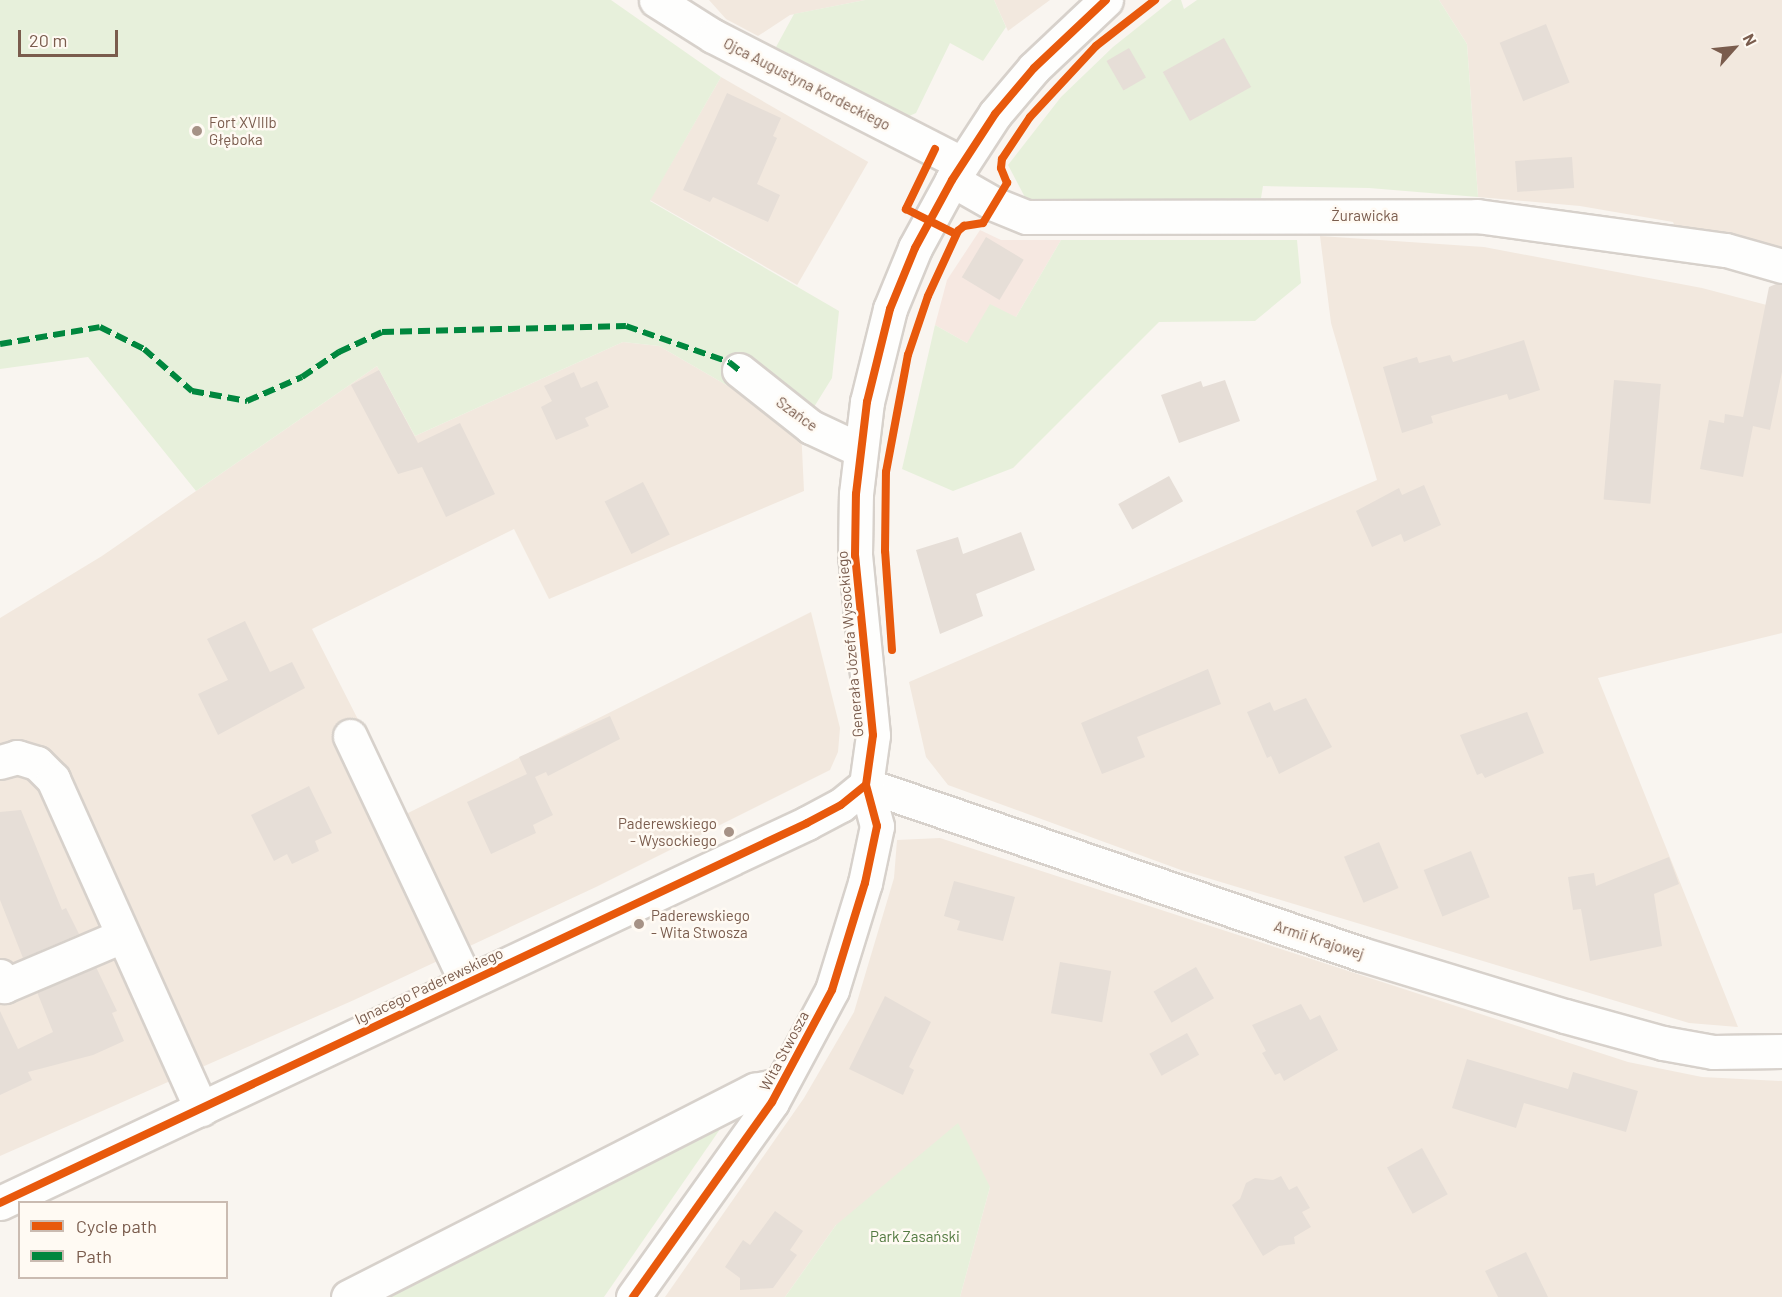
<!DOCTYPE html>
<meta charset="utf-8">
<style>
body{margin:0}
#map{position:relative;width:1782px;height:1297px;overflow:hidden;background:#f9f5f0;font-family:Barlow,sans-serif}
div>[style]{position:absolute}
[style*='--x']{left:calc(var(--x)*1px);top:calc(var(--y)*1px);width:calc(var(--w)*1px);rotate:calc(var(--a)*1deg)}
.residential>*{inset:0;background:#f2e8de;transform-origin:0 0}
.commercial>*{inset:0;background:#f6e8e1}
.green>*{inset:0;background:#e7f0db}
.building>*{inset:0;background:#e6ded7;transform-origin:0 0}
.roads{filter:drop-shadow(2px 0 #d7d1cb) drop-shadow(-2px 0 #d7d1cb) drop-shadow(0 2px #d7d1cb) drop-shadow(0 -2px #d7d1cb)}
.minor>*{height:33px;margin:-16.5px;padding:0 16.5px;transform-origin:16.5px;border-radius:16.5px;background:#fefefd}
.quiet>*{height:6px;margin-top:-3px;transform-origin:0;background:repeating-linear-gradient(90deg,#00873e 0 12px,transparent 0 18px)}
.cycleway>*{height:8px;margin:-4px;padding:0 4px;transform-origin:4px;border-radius:4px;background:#e8590c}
.dots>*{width:16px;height:16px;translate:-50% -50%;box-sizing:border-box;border:3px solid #fffaf3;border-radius:50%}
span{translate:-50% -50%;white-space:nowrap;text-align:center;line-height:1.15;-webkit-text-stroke:5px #fffaf3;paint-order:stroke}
.street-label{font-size:15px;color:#7a5c4d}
.poi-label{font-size:15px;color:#7a5c4d}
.left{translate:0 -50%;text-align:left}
.right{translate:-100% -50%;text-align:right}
.park-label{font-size:15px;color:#537a41}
.legend{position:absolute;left:18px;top:1201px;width:210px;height:78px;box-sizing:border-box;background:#fffaf3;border:2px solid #cabbb1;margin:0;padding:8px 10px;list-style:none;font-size:18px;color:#7a5c4d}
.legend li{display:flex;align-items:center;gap:12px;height:30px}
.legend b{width:30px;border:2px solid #cabbb1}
.north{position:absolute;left:1704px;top:18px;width:60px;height:60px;-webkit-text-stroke:4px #fffaf3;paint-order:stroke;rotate:63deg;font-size:16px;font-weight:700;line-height:24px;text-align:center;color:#7a5c4d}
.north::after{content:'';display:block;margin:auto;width:21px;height:27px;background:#7a5c4d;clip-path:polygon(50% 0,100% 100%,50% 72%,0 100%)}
.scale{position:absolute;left:18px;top:30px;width:100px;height:27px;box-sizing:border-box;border:3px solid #7a5c4d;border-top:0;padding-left:8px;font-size:18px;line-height:21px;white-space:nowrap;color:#7a5c4d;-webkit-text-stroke:4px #fffaf3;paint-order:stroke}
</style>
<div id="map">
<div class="residential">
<i style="clip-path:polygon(709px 0,865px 0,790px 15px,758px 36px,726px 19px)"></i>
<i style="clip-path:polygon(994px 0,1050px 0,1008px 31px)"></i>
<i style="clip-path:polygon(1439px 0,1782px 0,1782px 255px,1678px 233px,1673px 222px,1580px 206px,1478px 197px,1467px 44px)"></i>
<i style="left:721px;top:77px;width:170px;height:142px;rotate:30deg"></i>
<i style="clip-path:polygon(1320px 236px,1484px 247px,1702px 288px,1782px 309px,1782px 633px,1598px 678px,1738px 1027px,1689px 1023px,1181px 870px,948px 785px,926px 757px,909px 682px,1377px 480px,1331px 323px)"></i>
<i style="clip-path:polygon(623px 342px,659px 346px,801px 428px,804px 491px,549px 599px,514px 529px,312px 629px,406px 814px,811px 612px,840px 728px,838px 752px,830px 770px,596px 887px,354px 1000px,0 1156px,0 618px,102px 556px,377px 366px,415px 436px)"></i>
<i style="clip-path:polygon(940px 838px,1628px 1062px,1702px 1077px,1782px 1081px,1782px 1297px,960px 1297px,990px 1187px,836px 1225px,785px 1297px,665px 1297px,804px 1098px,854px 1012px,894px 878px,897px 840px)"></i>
</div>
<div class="commercial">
<i style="clip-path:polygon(980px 230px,1001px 240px,1061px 240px,1016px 317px,967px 343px,935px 325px,947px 280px)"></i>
</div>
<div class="green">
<i style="clip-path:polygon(0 0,611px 0,721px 77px,650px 201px,839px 311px,832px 378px,801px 428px,659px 346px,623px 342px,415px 436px,377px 366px,196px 491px,88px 357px,0 369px)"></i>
<i style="clip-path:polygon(865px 0,994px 0,1006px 27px,983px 61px,950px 43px,916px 113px,907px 117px,776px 47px,794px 14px)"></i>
<i style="clip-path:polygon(1172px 0,1181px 0,1184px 9px,1197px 0,1439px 0,1467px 44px,1478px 197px,1369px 188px,1263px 186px,1261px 198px,1028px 203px,1008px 165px,1061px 97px,1113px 47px)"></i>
<i style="clip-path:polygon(1061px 240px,1297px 240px,1301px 283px,1255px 321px,1159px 322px,1013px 468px,953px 491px,902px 469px,935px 325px,967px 343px,990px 304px,1016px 317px)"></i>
<i style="clip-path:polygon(734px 1109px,604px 1297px,369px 1297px)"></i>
<i style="clip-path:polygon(958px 1123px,990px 1187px,960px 1297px,785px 1297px,836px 1225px)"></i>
</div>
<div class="building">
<i style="left:1546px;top:24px;width:63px;height:50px;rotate:68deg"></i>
<i style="left:1224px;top:38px;width:56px;height:70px;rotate:61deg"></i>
<i style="left:1129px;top:48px;width:34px;height:26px;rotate:60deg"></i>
<i style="clip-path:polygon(727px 93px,781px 118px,773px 136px,777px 138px,757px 184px,780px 195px,768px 222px,713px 197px,710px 202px,683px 190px)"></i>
<i style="left:1572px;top:157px;width:31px;height:57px;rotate:86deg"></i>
<i style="left:986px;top:237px;width:44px;height:47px;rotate:31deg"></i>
<i style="clip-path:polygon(1776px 284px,1782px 284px,1782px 372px,1770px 430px,1753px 426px,1743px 477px,1700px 469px,1709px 420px,1724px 423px,1725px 414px,1743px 417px,1769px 287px)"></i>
<i style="clip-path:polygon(1524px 340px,1540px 390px,1509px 400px,1507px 394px,1431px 416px,1433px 423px,1402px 433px,1383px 367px,1417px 357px,1419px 363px,1450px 355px,1453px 362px)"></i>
<i style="clip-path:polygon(379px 370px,418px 443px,460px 423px,495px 494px,446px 517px,422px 467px,398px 474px,351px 385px)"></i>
<i style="clip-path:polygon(574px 372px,581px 388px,597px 381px,609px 407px,585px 418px,589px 426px,556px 440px,541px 407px,552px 401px,544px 386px)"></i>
<i style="clip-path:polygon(1225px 380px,1240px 421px,1179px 443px,1161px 395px,1201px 381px,1203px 387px)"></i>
<i style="left:1614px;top:380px;width:47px;height:120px;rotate:5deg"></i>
<i style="left:1169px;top:476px;width:29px;height:58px;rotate:61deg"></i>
<i style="left:643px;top:482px;width:59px;height:43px;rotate:63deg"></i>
<i style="clip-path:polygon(1424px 485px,1441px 525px,1404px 542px,1401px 534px,1372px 547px,1356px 511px,1399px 488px,1402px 495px)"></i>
<i style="clip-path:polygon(1021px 532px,1035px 570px,976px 594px,983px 616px,940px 634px,916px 550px,958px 537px,963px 554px)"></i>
<i style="clip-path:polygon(245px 621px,270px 672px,292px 662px,305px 688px,218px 735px,198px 694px,228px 680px,207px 639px)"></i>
<i style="clip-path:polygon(1208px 669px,1221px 704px,1137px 737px,1145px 757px,1102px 774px,1081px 723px)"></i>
<i style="clip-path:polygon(1306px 698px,1332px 747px,1279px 774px,1271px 756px,1267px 758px,1247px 712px,1270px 702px,1274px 711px)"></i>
<i style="clip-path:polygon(1527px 712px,1544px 753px,1485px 778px,1482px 773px,1477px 775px,1460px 735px)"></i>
<i style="clip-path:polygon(610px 716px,620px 739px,548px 776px,546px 772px,535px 777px,553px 815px,533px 825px,536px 833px,491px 854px,467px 802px,527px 774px,519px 757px)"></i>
<i style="clip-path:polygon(309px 786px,332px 833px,315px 841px,319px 851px,292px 864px,287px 854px,274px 861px,251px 815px)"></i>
<i style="clip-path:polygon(21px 810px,62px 910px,66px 908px,79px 934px,23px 958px,0 900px,0 812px)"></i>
<i style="left:1379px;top:842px;width:50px;height:38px;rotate:67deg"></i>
<i style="left:1471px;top:851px;width:50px;height:51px;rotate:68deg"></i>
<i style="clip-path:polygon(1669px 857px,1679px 884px,1654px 894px,1662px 946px,1590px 961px,1581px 909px,1573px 910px,1568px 877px,1594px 873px,1596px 886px)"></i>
<i style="clip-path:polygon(954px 881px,1015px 897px,1003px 941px,957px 930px,960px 921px,944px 916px)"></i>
<i style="left:1060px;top:962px;width:52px;height:52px;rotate:10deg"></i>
<i style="clip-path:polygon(96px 967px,117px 1011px,112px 1013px,124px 1041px,93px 1055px,28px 1072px,32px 1080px,0 1095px,0 1011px,18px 1049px,53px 1032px,37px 992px)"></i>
<i style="left:1196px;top:967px;width:36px;height:49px;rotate:60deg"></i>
<i style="clip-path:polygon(885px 996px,931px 1022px,909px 1067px,914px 1070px,903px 1095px,849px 1069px)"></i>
<i style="clip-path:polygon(1301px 1004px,1310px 1020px,1320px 1015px,1338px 1050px,1284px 1081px,1280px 1073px,1275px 1075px,1262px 1053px,1266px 1051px,1252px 1025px)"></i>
<i style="left:1187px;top:1033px;width:25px;height:43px;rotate:61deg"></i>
<i style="clip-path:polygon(1467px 1059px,1568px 1089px,1573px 1072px,1638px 1091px,1626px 1132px,1524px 1103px,1516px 1128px,1452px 1108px)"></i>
<i style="left:1422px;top:1148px;width:53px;height:40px;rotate:61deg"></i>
<i style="clip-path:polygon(1281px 1176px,1289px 1190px,1297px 1186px,1310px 1208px,1302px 1212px,1311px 1227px,1294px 1237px,1295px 1244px,1279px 1246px,1263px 1256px,1232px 1205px,1240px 1199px,1246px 1183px,1255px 1178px,1273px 1180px)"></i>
<i style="clip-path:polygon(775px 1211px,803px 1231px,790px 1250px,797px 1255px,773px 1288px,740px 1290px,740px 1278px,725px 1267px,743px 1240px,750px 1245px)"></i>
<i style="clip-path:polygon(1526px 1252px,1548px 1297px,1498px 1297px,1485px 1271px)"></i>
</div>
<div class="roads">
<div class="minor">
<i style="--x:656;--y:0;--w:67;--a:32.3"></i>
<i style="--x:713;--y:36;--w:279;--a:27.1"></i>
<i style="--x:952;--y:180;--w:48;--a:29.7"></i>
<i style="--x:994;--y:204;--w:35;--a:22"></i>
<i style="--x:1027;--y:217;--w:450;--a:-0.1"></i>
<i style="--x:1477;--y:216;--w:251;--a:7.8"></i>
<i style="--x:1726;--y:250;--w:58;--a:15.9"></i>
<i style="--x:739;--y:370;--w:92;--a:38.4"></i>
<i style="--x:811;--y:427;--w:54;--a:25.1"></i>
<i style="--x:350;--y:736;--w:273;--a:64.7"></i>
<i style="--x:0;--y:762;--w:18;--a:-16"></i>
<i style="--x:17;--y:757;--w:21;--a:17"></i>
<i style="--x:37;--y:763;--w:23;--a:45"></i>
<i style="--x:53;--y:779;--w:362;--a:65.8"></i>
<i style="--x:866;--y:785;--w:523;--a:18.85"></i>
<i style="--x:1361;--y:954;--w:213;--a:16.9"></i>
<i style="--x:1565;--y:1016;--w:102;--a:15.4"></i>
<i style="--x:1663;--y:1043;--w:51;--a:10.2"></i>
<i style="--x:1713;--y:1052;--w:69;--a:-0.8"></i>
<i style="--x:0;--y:976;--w:11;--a:68"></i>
<i style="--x:4;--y:986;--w:128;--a:-23"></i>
<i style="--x:0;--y:1203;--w:892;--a:-25.21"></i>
<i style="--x:807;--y:823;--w:38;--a:-28"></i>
<i style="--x:841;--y:805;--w:32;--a:-39"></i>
<i style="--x:348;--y:1297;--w:457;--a:-27"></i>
<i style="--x:755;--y:1090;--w:26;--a:-11"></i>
<i style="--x:633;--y:1297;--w:239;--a:-54.5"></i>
<i style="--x:772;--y:1102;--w:127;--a:-61.8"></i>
<i style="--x:832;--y:990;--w:112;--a:-72.9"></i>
<i style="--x:865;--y:883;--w:58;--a:-78.1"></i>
<i style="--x:877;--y:826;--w:42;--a:-105"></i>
<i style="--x:866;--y:785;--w:50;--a:-82"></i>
<i style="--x:873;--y:735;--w:181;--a:-95.7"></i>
<i style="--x:855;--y:555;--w:61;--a:-89.1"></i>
<i style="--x:856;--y:494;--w:93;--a:-83.2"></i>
<i style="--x:867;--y:402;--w:96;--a:-76.1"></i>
<i style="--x:890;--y:309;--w:66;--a:-67.7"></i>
<i style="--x:915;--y:248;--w:77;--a:-61.4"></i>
<i style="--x:952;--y:180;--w:79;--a:-56.9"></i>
<i style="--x:995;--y:114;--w:60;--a:-49.7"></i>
<i style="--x:1034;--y:68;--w:99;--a:-43.4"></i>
</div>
</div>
<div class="quiet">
<i style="--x:0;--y:344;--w:101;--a:-9.6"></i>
<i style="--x:100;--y:327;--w:49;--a:26.6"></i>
<i style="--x:144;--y:349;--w:64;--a:41.2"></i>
<i style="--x:192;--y:391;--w:56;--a:10.3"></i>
<i style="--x:247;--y:401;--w:60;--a:-23.6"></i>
<i style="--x:302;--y:377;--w:45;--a:-34"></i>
<i style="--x:339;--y:352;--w:47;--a:-24.9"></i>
<i style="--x:382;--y:332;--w:244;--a:-1.4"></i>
<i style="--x:626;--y:326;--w:109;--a:19.3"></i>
<i style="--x:729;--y:362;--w:13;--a:39"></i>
</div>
<div class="cycleway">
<i style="--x:935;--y:149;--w:67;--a:115.8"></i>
<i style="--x:906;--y:209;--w:56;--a:26.6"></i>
<i style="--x:892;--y:650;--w:99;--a:-94"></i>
<i style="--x:885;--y:551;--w:79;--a:-89.3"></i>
<i style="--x:886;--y:472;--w:119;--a:-79.4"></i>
<i style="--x:908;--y:355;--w:62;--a:-71.3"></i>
<i style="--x:928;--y:296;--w:72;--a:-65.2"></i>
<i style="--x:958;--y:231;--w:8;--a:-40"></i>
<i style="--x:964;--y:226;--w:19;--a:-9"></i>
<i style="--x:983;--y:223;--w:47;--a:-59"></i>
<i style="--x:1007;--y:183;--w:16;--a:-112"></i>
<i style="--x:1001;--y:168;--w:9;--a:-84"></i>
<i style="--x:1002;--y:159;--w:50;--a:-56.3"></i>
<i style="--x:1030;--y:117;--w:97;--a:-47.1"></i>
<i style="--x:1096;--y:46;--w:75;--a:-37.9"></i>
<i style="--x:0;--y:1203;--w:892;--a:-25.21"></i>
<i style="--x:807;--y:823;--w:38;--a:-28"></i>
<i style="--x:841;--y:805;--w:32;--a:-39"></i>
<i style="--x:633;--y:1297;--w:239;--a:-54.5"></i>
<i style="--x:772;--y:1102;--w:127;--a:-61.8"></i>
<i style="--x:832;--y:990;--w:112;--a:-72.9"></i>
<i style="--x:865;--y:883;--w:58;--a:-78.1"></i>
<i style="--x:877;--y:826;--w:42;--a:-105"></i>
<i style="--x:866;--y:785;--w:50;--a:-82"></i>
<i style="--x:873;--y:735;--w:181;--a:-95.7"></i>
<i style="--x:855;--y:555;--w:61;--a:-89.1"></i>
<i style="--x:856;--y:494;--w:93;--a:-83.2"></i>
<i style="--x:867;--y:402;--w:96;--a:-76.1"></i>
<i style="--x:890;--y:309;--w:66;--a:-67.7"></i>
<i style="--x:915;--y:248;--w:77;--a:-61.4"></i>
<i style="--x:952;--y:180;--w:79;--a:-56.9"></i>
<i style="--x:995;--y:114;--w:60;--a:-49.7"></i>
<i style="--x:1034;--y:68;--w:99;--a:-43.4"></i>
</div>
<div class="dots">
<i style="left:197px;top:131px;background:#a69286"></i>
<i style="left:729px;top:832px;background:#a69286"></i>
<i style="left:639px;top:924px;background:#a69286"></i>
</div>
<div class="street-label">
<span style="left:807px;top:84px;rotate:27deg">Ojca Augustyna Kordeckiego</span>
<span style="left:1365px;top:216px">Żurawicka</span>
<span style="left:797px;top:414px;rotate:36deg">Szańce</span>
<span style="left:850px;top:644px;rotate:-95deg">Generała Józefa Wysockiego</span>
<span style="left:1319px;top:940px;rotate:18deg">Armii Krajowej</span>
<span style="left:429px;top:986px;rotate:-25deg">Ignacego Paderewskiego</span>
<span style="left:784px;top:1051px;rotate:-62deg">Wita Stwosza</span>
</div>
<div class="poi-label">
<span class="left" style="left:209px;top:131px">Fort XVIIIb<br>Głęboka</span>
<span class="right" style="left:717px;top:832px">Paderewskiego<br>- Wysockiego</span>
<span class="left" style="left:651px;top:924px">Paderewskiego<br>- Wita Stwosza</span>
</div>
<div class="park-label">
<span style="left:915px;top:1237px">Park Zasański</span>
</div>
<ul class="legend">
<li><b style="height:8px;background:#e8590c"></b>Cycle path</li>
<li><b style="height:8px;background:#00873e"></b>Path</li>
</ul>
<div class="north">N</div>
<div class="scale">20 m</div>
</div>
